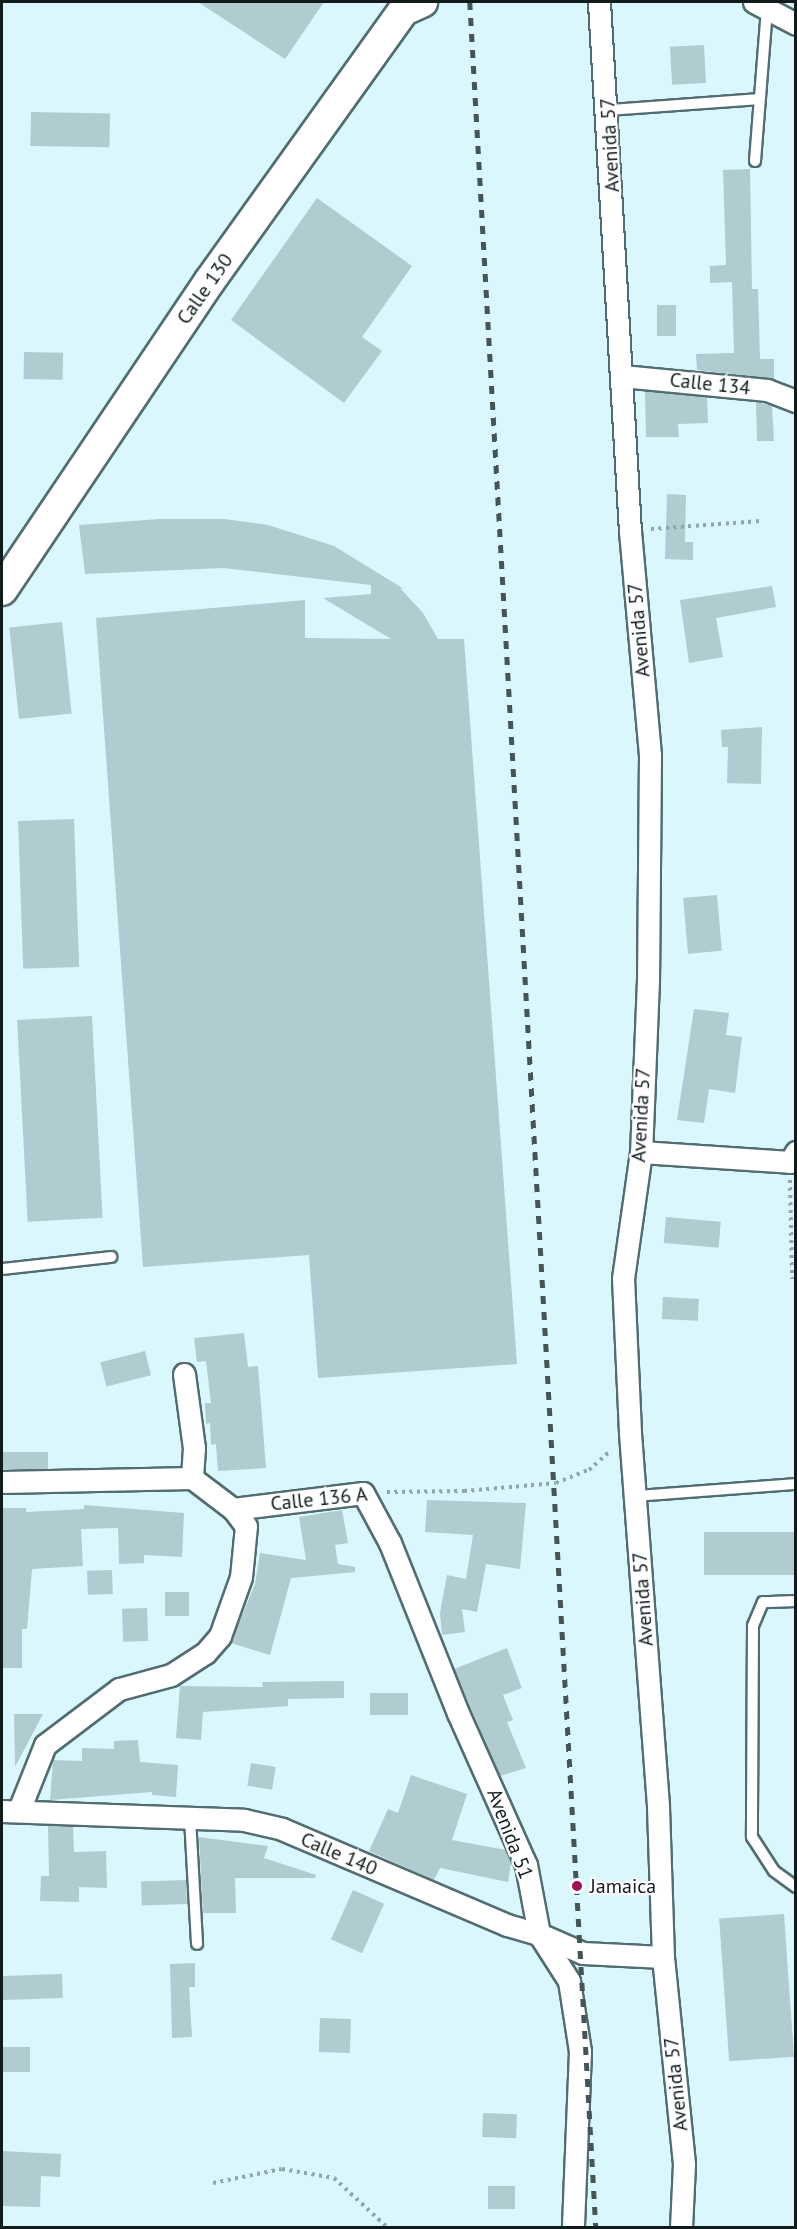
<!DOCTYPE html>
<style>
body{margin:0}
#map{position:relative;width:797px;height:2229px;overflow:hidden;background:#d9f7fc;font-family:"PT Sans",sans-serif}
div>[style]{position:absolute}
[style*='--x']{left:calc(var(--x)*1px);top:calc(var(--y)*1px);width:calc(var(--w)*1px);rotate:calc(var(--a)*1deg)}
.building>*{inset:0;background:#b0ccd1;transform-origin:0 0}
.path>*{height:4px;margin-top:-2px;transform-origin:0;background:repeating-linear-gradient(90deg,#8fa6aa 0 3px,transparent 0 7.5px)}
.roads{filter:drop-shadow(2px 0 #526d71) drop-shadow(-2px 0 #526d71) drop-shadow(0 2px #526d71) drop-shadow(0 -2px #526d71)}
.lane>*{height:10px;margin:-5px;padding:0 5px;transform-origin:5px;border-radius:5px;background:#fff}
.street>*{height:21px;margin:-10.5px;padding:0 10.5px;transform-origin:10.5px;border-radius:10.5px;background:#fff}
.secondary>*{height:30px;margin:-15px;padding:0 15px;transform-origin:15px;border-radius:15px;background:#fff}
.rail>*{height:4.5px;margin-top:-2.25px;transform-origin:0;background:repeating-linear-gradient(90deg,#455557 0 8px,transparent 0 16px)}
.dots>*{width:16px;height:16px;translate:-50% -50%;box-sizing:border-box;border:3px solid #fefefe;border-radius:50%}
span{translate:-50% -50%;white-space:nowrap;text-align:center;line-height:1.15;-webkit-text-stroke:4.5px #fefefe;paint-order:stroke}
.street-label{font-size:20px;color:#101b1c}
.poi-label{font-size:20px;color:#101b1c}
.left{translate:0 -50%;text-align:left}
.frame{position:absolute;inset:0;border:3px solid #101b1c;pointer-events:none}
</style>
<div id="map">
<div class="building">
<i style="clip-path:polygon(198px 2px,324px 2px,285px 59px)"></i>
<i style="left:704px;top:45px;width:38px;height:34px;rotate:87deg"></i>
<i style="left:31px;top:112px;width:79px;height:34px;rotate:1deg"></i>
<i style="clip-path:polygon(750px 169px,752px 289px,758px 289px,760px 359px,774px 359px,774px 379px,697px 370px,696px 354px,734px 353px,732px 282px,710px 283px,710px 266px,726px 265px,723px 170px)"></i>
<i style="clip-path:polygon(317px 198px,412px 266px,362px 337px,382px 351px,344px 403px,231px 320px)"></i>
<i style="left:676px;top:305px;width:31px;height:19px;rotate:90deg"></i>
<i style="left:24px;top:352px;width:39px;height:27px;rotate:1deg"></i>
<i style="clip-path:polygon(645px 391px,707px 397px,708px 423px,678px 424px,679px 437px,646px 437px)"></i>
<i style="clip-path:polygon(756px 402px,772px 406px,774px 441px,757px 441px)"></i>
<i style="clip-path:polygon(667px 494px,686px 495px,685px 542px,693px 542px,693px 560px,665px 559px)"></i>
<i style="clip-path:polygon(160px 519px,224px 519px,268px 525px,334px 546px,404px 589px,400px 588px,423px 613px,438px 639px,464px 639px,517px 1364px,318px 1378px,309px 1255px,143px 1267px,96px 618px,305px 600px,305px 638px,391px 639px,323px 598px,371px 594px,371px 585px,223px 568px,85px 574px,79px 525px)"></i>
<i style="clip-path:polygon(772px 586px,776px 607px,716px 618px,723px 657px,689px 663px,680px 600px)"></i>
<i style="left:62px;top:622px;width:92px;height:53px;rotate:84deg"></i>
<i style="clip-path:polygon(762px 727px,761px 784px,727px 783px,728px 747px,722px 747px,721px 730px)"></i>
<i style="left:74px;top:819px;width:148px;height:56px;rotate:88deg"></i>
<i style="left:717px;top:895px;width:56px;height:34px;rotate:85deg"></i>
<i style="clip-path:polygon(694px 1009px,729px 1013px,726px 1035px,742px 1037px,735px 1093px,709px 1089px,704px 1123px,677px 1120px)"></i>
<i style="left:92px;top:1016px;width:202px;height:75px;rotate:87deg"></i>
<i style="left:666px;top:1217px;width:55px;height:26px;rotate:5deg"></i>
<i style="left:663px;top:1297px;width:36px;height:22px;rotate:3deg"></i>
<i style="clip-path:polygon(244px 1333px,248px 1367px,258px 1366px,266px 1468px,218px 1471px,216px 1444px,211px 1445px,210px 1423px,206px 1424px,205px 1403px,211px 1403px,206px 1361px,197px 1362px,194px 1338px)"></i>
<i style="left:145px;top:1351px;width:25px;height:46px;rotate:76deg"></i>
<i style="left:2px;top:1452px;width:46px;height:17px"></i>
<i style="clip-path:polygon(427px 1500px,526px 1503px,520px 1569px,486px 1564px,477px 1612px,462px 1609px,465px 1632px,442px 1635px,440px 1613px,447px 1575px,466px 1579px,473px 1535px,425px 1532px)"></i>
<i style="clip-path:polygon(84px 1505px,184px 1513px,182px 1557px,144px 1555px,144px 1563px,119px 1564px,118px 1528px,81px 1529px,83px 1566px,32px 1569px,27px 1629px,22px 1629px,22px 1668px,2px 1668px,2px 1508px,26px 1508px,26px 1512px,84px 1509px)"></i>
<i style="clip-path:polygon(342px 1510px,348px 1543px,335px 1545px,338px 1564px,355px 1567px,355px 1572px,291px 1578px,270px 1655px,231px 1643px,255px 1584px,260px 1553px,306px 1560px,299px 1517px)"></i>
<i style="left:795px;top:1532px;width:43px;height:91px;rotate:90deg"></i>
<i style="left:112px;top:1570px;width:24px;height:25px;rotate:88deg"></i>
<i style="left:165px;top:1592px;width:24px;height:24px"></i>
<i style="left:147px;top:1608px;width:33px;height:25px;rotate:88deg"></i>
<i style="clip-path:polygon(507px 1648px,522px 1688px,503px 1695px,513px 1720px,507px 1722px,526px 1768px,500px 1776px,454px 1669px)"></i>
<i style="clip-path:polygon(344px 1681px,344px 1698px,288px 1699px,288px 1706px,203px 1712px,201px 1740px,176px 1738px,180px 1686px,263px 1687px,262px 1682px)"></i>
<i style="left:370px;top:1693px;width:38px;height:22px"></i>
<i style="clip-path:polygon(14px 1714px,43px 1714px,15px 1767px)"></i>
<i style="clip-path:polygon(138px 1740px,140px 1762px,178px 1765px,176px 1797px,152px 1795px,152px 1792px,50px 1800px,53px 1760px,82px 1761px,82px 1748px,114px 1749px,114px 1741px)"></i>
<i style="left:251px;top:1763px;width:25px;height:23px;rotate:9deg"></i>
<i style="clip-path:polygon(411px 1775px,467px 1794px,452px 1840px,506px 1850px,511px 1863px,508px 1882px,440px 1868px,434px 1880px,369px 1851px,388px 1809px,398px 1813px)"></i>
<i style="clip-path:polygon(48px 1825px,73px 1826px,74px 1852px,106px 1851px,107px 1888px,79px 1887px,79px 1902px,40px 1901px,41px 1876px,49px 1876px)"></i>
<i style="clip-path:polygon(199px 1837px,268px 1846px,264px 1858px,316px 1875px,315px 1878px,235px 1878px,236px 1913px,203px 1913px)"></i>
<i style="left:186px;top:1880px;width:24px;height:45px;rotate:88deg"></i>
<i style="left:353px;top:1890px;width:34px;height:54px;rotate:24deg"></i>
<i style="left:784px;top:1914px;width:143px;height:65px;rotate:86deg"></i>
<i style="clip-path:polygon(195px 1963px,195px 1987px,189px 1987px,192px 2037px,172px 2038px,170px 1964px)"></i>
<i style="left:62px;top:1974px;width:24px;height:60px;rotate:88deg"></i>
<i style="left:320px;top:2018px;width:31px;height:34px;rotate:2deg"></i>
<i style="left:2px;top:2047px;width:28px;height:25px"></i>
<i style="left:483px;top:2113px;width:34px;height:24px;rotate:2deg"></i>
<i style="clip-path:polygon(2px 2151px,61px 2154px,60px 2177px,41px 2176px,40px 2207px,2px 2206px)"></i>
<i style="left:488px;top:2186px;width:27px;height:23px"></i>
</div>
<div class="path">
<i style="--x:651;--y:529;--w:110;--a:-4.2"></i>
<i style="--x:790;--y:1180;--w:99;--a:88.8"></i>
<i style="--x:387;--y:1492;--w:77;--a:-0.7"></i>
<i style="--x:464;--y:1491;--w:92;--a:-5"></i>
<i style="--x:556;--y:1483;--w:35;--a:-22"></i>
<i style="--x:589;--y:1470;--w:30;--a:-42"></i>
<i style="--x:213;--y:2183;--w:70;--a:-11.5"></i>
<i style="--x:282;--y:2169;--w:53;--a:9.8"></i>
<i style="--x:334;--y:2178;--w:74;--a:42.8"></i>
</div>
<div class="roads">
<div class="lane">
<i style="--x:609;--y:110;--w:150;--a:-4.2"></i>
<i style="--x:755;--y:161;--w:153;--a:-85.5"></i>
<i style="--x:2;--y:1269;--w:110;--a:-6.3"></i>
<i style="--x:636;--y:1496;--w:160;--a:-4.3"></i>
<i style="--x:796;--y:1601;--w:33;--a:178"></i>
<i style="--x:763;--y:1602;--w:26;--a:113"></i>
<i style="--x:753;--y:1626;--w:211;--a:90.3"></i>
<i style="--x:752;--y:1837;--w:40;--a:57.1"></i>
<i style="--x:774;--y:1871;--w:27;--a:36"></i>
<i style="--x:190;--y:1818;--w:126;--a:86.8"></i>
</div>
<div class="street">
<i style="--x:599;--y:2;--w:530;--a:86.65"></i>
<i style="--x:630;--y:531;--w:225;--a:84.9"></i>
<i style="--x:650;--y:755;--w:225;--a:90.5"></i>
<i style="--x:648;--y:980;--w:172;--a:92.3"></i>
<i style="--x:641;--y:1152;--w:127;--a:98.1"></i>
<i style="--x:623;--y:1278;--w:155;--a:87.4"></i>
<i style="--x:630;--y:1433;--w:375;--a:85.7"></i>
<i style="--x:658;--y:1807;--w:150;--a:88.1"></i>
<i style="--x:663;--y:1957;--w:208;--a:84.2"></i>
<i style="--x:684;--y:2164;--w:64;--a:92.7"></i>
<i style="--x:754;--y:2;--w:47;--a:27.6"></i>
<i style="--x:622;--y:376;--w:146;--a:5.5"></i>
<i style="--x:767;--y:390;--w:31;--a:21"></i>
<i style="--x:641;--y:1152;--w:149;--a:3.8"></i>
<i style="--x:790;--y:1162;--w:12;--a:-59"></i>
<i style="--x:184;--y:1374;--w:75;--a:82.3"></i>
<i style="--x:194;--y:1448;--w:30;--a:94"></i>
<i style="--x:2;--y:1482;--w:190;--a:-1.2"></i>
<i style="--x:192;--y:1478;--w:51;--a:37.1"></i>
<i style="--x:233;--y:1509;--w:21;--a:53"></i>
<i style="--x:246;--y:1526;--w:51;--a:95.6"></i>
<i style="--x:241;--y:1577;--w:63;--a:109.6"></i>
<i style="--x:220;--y:1636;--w:23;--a:131"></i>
<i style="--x:205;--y:1653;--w:40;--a:147.1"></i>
<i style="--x:171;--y:1675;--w:54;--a:164.9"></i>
<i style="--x:119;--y:1689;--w:93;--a:142.9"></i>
<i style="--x:45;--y:1745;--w:70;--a:111.8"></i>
<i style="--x:233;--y:1509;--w:131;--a:-7"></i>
<i style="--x:363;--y:1493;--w:57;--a:61.6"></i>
<i style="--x:390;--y:1543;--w:183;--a:68.2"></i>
<i style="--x:458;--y:1713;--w:167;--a:65.9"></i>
<i style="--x:526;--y:1865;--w:70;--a:79.3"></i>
<i style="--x:539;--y:1934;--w:56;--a:57.4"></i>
<i style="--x:569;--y:1981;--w:71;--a:81.1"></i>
<i style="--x:580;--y:2051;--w:177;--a:92.3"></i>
<i style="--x:2;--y:1811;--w:242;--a:2.1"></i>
<i style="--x:244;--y:1820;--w:39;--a:13"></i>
<i style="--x:282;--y:1829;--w:245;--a:23.1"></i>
<i style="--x:507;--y:1925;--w:33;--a:16"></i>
<i style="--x:539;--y:1934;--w:48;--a:23.4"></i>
<i style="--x:583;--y:1953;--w:80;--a:2.9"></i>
</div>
<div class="secondary">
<i style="--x:2;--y:590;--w:371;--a:-56.1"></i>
<i style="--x:209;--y:282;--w:335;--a:-54.4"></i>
<i style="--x:404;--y:10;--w:20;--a:-24"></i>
</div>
</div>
<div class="rail">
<i style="--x:470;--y:2;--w:2230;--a:86.76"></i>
</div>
<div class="dots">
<i style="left:577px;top:1886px;background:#9f105a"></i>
</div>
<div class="street-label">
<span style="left:610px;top:145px;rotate:-93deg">Avenida 57</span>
<span style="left:205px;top:289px;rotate:-55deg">Calle 130</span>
<span style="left:710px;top:384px;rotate:6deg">Calle 134</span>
<span style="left:639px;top:630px;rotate:-95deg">Avenida 57</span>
<span style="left:641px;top:1115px;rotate:-87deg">Avenida 57</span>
<span style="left:319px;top:1499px;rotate:-6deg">Calle 136 A</span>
<span style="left:643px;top:1599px;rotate:-94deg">Avenida 57</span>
<span style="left:510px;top:1834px;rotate:69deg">Avenida 51</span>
<span style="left:339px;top:1854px;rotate:23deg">Calle 140</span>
<span style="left:676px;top:2084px;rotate:-96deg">Avenida 57</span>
</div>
<div class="poi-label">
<span class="left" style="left:590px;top:1886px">Jamaica</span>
</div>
<div class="frame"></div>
</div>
